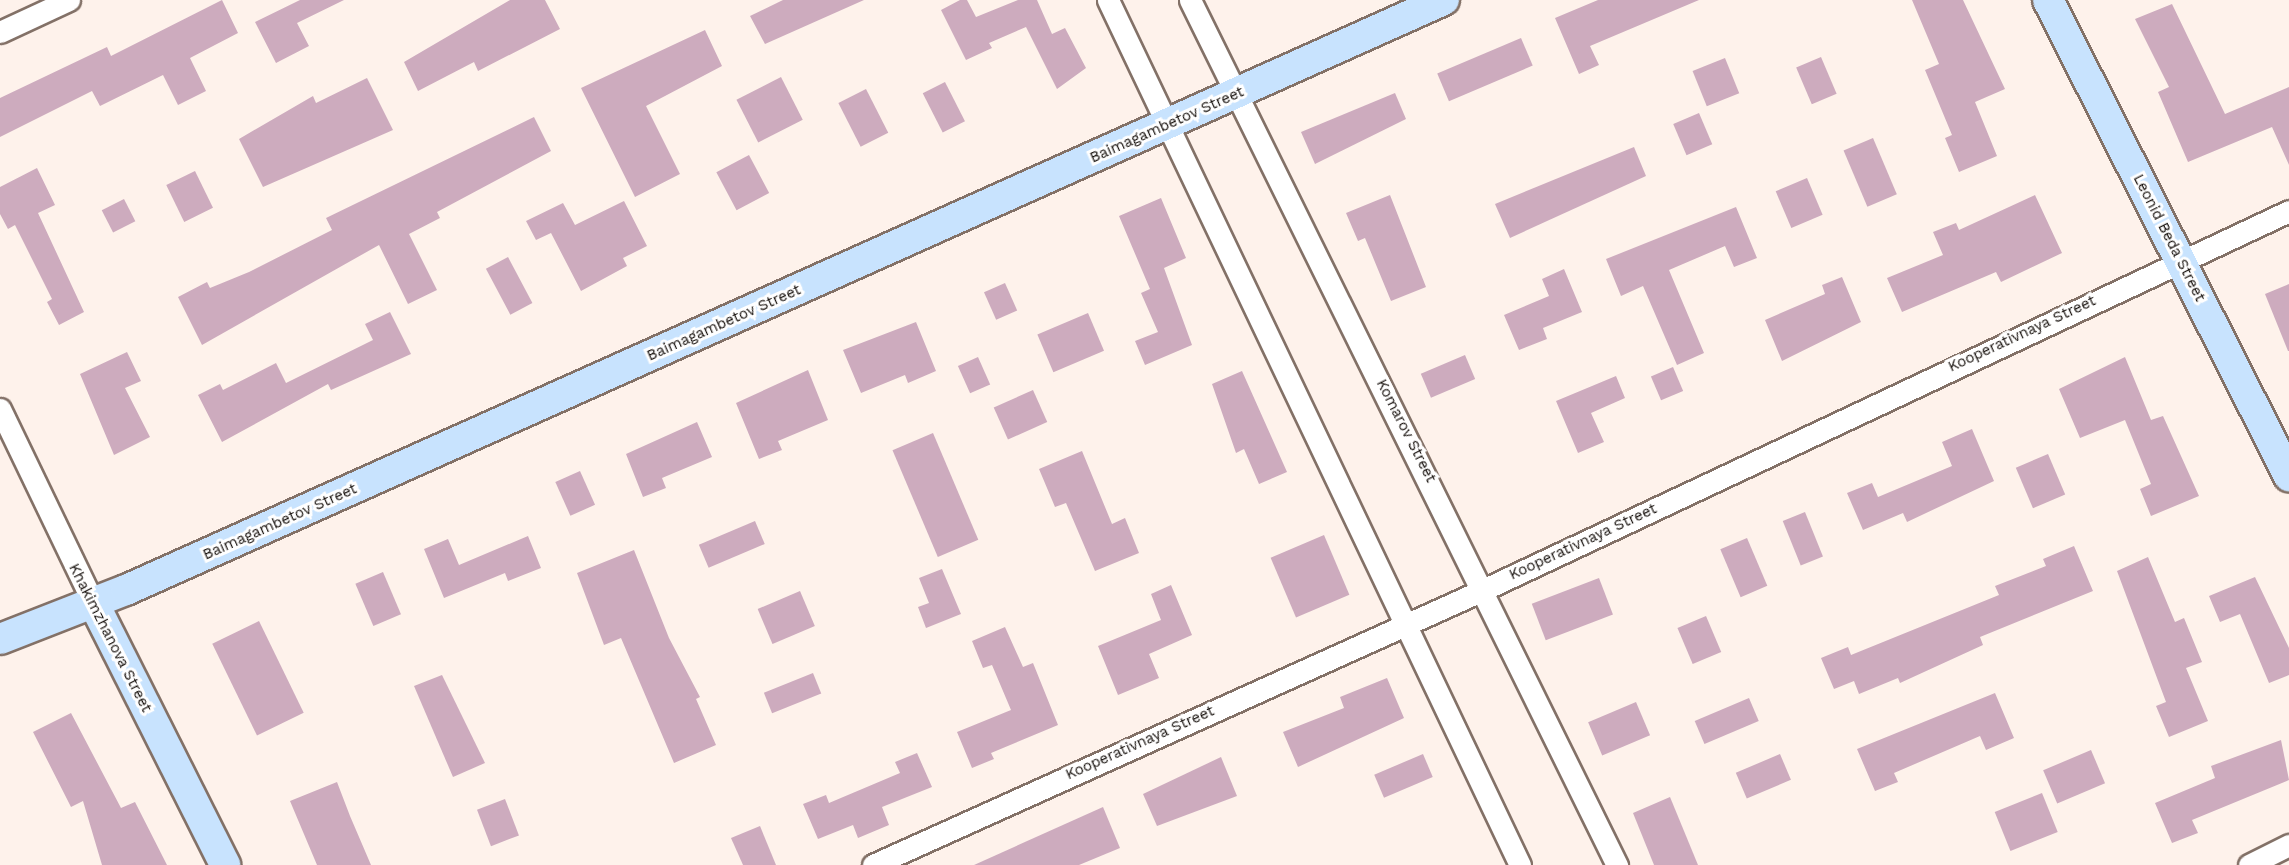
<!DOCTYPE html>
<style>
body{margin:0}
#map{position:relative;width:2289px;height:865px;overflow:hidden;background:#fef2eb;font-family:"Work Sans",sans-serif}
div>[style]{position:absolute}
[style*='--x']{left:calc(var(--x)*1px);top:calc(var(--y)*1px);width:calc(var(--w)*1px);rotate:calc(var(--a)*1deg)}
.building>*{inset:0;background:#cdabbe;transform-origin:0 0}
.roads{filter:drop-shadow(2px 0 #837167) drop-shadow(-2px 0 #837167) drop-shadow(0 2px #837167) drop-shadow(0 -2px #837167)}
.street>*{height:21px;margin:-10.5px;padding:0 10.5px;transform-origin:10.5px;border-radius:10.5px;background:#fff}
.secondary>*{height:30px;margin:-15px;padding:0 15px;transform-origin:15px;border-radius:15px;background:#c8e3fe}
span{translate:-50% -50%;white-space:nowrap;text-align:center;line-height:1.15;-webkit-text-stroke:6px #fff;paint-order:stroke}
.street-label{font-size:15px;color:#16100c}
</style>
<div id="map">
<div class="building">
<i style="clip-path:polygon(222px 0,238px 33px,190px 58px,206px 91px,178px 105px,163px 75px,100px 106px,92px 91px,0 137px,0 98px,107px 47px,111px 56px)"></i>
<i style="clip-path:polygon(300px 0,344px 0,297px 23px,309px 46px,276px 63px,255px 22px)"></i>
<i style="clip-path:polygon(510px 0,545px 0,560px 29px,478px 71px,474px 62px,418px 91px,404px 62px)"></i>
<i style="clip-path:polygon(783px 0,864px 0,765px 44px,750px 16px)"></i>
<i style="clip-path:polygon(960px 0,967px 0,976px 17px,1018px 0,1037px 0,1052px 34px,1065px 28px,1086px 68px,1057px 89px,1026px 27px,989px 43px,992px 48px,966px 60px,941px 10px)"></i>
<i style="clip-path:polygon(1598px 0,1699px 0,1590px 46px,1599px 65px,1579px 74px,1555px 18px)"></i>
<i style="clip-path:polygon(1912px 0,1963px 0,2005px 89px,1975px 102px,1997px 156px,1959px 172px,1945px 138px,1952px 135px,1925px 70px,1939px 64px)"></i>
<i style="clip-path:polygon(2172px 4px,2225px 114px,2289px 87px,2289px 165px,2272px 127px,2188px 162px,2158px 92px,2169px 87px,2135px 19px)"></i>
<i style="clip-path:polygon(705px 30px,722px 66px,646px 106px,680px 174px,635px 197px,581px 88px)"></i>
<i style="left:1521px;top:38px;width:30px;height:91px;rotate:67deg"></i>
<i style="left:1821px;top:57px;width:40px;height:27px;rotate:67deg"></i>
<i style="left:1725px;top:58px;width:38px;height:35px;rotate:68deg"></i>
<i style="left:781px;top:77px;width:48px;height:50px;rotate:63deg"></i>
<i style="clip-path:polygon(367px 78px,393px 130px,263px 187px,239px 139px,313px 96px,316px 103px)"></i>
<i style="left:945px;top:82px;width:44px;height:25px;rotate:63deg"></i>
<i style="left:866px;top:89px;width:49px;height:31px;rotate:63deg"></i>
<i style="clip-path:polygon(1395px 93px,1406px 119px,1315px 164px,1301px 132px)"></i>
<i style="left:1699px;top:113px;width:34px;height:28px;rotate:67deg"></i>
<i style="clip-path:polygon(534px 117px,551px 151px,437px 212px,440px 218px,409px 234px,437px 290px,408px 304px,379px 245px,202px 345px,178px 297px,207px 282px,210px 288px,249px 272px,332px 230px,326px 218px)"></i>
<i style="left:1873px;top:138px;width:61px;height:32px;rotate:67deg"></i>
<i style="clip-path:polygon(1634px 147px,1646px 176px,1510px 238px,1495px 204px)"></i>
<i style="left:749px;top:155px;width:43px;height:37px;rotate:62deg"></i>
<i style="clip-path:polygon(37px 168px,55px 205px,38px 213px,84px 312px,59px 325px,47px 302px,52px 299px,15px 225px,8px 229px,0 214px,0 187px)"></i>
<i style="left:195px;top:171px;width:41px;height:32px;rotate:64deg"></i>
<i style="left:1807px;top:178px;width:40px;height:34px;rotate:67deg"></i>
<i style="clip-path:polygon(1390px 195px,1426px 287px,1391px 301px,1365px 238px,1358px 241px,1346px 213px)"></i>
<i style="clip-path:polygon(2035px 195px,2062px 253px,2001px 282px,1996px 272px,1902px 312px,1887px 278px,1943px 255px,1933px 232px,1956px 223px,1959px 230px)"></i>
<i style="clip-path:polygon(1161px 198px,1186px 258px,1164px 268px,1192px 345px,1145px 365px,1135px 341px,1158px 332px,1141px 293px,1150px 289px,1119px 216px)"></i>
<i style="left:124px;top:199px;width:25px;height:25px;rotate:63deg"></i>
<i style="clip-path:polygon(624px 201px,647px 246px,623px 258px,627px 266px,581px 291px,551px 233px,536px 240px,526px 221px,563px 203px,575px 225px)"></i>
<i style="clip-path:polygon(1736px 207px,1757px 258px,1734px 267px,1725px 246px,1669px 270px,1704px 353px,1677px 365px,1643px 286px,1621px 296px,1606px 259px)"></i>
<i style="left:508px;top:257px;width:52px;height:25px;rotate:62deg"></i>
<i style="clip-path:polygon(1564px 269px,1582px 312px,1543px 328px,1547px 339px,1519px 350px,1504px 315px,1549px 296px,1542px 279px)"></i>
<i style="clip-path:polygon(1842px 277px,1861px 322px,1782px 361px,1765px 320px,1825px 294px,1822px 285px)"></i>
<i style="left:1005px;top:283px;width:30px;height:23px;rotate:66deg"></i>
<i style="clip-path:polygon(2289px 284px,2289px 351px,2288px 351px,2265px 294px)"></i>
<i style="clip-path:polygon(390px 312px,411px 354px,331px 390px,328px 384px,222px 442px,198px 395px,220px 384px,223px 390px,276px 363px,286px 383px,373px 340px,365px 324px)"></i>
<i style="left:1088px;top:313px;width:41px;height:55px;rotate:67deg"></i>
<i style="clip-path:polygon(916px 322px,936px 371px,908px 383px,905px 375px,861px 393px,843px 350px)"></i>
<i style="clip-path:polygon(127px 352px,141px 381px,125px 388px,150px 437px,114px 455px,80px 374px)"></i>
<i style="left:1465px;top:355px;width:26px;height:48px;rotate:67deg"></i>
<i style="left:978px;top:357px;width:30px;height:22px;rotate:66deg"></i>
<i style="clip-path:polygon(2125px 357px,2151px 420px,2163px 416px,2199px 496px,2151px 516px,2140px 489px,2151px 484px,2125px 420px,2080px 438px,2059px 389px)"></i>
<i style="left:1673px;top:367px;width:26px;height:24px;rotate:67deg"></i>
<i style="clip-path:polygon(808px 370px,828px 420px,778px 441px,782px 450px,759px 459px,736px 403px)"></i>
<i style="clip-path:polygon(1242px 371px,1287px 472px,1259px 484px,1244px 449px,1236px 453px,1212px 384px)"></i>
<i style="clip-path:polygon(1616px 376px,1625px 398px,1591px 413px,1604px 442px,1578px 453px,1556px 401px)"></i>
<i style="left:1033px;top:390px;width:35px;height:43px;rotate:66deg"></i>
<i style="clip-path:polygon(697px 422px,712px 457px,662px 478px,666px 488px,643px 497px,626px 454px)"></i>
<i style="clip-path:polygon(1972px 429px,1994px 481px,1907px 522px,1903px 513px,1863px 530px,1847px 493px,1872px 483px,1878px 497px,1952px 466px,1942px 442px)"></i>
<i style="left:933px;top:433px;width:116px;height:44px;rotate:67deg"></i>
<i style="clip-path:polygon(1082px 451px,1112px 524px,1125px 518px,1139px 553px,1095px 571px,1066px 503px,1055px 507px,1039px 469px)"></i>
<i style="left:2048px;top:454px;width:44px;height:35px;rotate:67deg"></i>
<i style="left:580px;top:471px;width:37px;height:27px;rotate:66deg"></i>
<i style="left:1805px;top:512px;width:48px;height:24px;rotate:68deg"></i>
<i style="left:755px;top:521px;width:25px;height:61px;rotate:67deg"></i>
<i style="left:1324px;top:535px;width:65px;height:58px;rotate:67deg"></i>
<i style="clip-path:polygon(528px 536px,541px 568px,508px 581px,505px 573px,444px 598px,424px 549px,448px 539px,459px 565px)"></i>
<i style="left:1747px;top:538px;width:52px;height:29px;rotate:67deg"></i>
<i style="clip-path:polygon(2074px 546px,2093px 591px,1980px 637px,1983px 645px,1900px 683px,1898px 678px,1859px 694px,1854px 681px,1834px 689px,1821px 658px,1848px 647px,1851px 655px,1999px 595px,1995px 586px,2046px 566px,2043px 559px)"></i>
<i style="clip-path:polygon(634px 550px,669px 638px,700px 697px,696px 699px,716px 745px,674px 763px,621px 638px,604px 645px,577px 573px)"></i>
<i style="clip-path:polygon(2148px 557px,2175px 622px,2184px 618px,2202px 662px,2186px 668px,2208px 721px,2169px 737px,2156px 706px,2166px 702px,2117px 571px)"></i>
<i style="clip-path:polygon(942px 569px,961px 614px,926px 628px,918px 607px,929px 603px,919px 578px)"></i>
<i style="left:383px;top:572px;width:46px;height:30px;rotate:67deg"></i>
<i style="clip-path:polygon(2255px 577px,2289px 648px,2289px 675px,2269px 683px,2240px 614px,2220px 622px,2209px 596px)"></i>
<i style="left:1599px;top:578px;width:39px;height:72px;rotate:69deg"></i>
<i style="clip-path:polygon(1171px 585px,1192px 635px,1149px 654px,1159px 678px,1118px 695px,1098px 646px,1161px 620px,1151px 594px)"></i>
<i style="left:800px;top:591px;width:38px;height:46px;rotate:67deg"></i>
<i style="left:1706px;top:616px;width:39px;height:31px;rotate:67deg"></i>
<i style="left:259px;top:621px;width:102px;height:52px;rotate:64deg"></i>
<i style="clip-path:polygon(1005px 627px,1023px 667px,1033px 663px,1058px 725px,991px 753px,994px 759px,972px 768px,957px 732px,1011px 710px,992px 665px,983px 668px,972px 641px)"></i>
<i style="left:813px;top:673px;width:22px;height:53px;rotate:68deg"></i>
<i style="clip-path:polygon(442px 675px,485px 763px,453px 777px,414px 686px)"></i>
<i style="clip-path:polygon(1387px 678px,1404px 718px,1298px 767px,1283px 732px,1344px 708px,1340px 697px)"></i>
<i style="clip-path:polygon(1995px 693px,2014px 738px,1986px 750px,1980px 736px,1894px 773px,1898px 782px,1875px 791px,1857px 749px)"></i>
<i style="left:1749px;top:698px;width:25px;height:59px;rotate:67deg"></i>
<i style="left:1636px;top:702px;width:36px;height:52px;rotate:67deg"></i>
<i style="clip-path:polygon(71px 713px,121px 808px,135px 802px,167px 865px,102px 865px,83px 801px,71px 807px,33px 732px)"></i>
<i style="clip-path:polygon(2281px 740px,2289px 780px,2192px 820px,2198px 833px,2172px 843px,2155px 803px,2215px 778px,2211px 766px)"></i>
<i style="left:2091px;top:750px;width:36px;height:52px;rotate:67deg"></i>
<i style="clip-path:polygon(917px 753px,932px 787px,882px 807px,889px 825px,858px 838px,853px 825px,818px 839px,803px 804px,826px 795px,829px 803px,900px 773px,895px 762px)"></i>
<i style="left:1423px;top:754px;width:25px;height:53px;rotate:67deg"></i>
<i style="left:1780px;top:754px;width:28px;height:48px;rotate:67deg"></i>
<i style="clip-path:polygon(1221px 757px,1237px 796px,1157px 826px,1143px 794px)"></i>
<i style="clip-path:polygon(337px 782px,350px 816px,371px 865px,317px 865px,290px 801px)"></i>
<i style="left:2042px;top:793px;width:42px;height:51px;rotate:68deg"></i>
<i style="clip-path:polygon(1670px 797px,1698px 865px,1654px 865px,1633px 813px)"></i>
<i style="left:505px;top:799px;width:39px;height:30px;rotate:69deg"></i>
<i style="clip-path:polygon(1103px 807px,1120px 848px,1079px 865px,974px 865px)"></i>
<i style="clip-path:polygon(760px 826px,776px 865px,743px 865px,731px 838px)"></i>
</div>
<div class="roads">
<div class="street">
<i style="--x:1108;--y:0;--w:958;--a:64.53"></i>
<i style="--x:1190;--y:0;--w:965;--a:63.73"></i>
<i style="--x:0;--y:32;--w:76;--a:-24.9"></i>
<i style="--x:0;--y:409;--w:216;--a:64.3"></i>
<i style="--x:873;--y:865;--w:671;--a:-24.27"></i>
<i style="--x:1485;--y:589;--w:888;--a:-25.18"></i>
<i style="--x:2249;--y:865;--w:45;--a:-26.6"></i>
</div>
<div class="secondary">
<i style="--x:2048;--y:0;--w:534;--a:63.15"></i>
<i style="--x:94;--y:604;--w:292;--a:63.3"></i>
<i style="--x:0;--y:639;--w:135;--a:-21.3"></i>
<i style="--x:126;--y:590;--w:1444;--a:-24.12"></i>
</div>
</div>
<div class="street-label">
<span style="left:1167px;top:125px;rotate:-24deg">Baimagambetov Street</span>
<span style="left:2169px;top:238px;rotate:63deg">Leonid Beda Street</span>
<span style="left:724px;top:323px;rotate:-24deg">Baimagambetov Street</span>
<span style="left:2022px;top:334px;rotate:-25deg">Kooperativnaya Street</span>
<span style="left:1406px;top:431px;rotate:63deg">Komarov Street</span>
<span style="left:280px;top:522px;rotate:-24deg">Baimagambetov Street</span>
<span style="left:1583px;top:542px;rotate:-25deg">Kooperativnaya Street</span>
<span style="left:110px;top:638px;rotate:63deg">Khakimzhanova Street</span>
<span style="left:1140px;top:743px;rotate:-24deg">Kooperativnaya Street</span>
</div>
</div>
